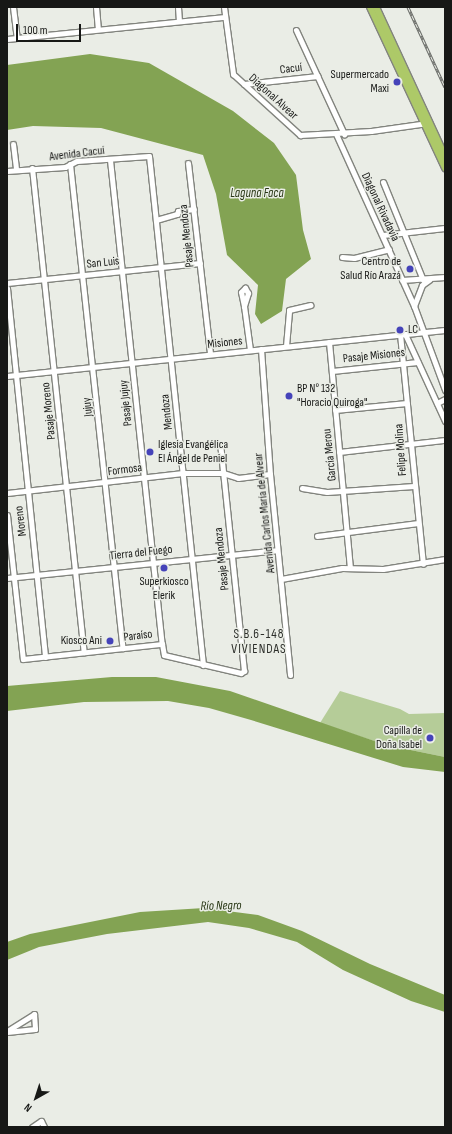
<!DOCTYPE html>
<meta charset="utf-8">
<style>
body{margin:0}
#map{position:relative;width:452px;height:1134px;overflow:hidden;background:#eaede6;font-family:"Sofia Sans Condensed",sans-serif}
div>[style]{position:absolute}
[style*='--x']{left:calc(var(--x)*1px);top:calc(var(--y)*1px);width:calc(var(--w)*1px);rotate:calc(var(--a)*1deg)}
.green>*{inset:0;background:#b5cc98}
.water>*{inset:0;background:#83a353}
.roads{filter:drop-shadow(1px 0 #82847e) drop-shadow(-1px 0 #82847e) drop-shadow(0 1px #82847e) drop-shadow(0 -1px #82847e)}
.minor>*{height:5px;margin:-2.5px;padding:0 2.5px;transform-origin:2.5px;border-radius:2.5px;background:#fff}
.major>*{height:6px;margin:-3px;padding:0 3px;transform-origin:3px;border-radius:3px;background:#adc968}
.rail>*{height:3px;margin-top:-1.5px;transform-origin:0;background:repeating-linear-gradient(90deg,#eaede6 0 4.5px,#6a6c68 0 9px);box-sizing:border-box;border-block:1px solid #6a6c68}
.dots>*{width:11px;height:11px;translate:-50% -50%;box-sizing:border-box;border:2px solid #eaede6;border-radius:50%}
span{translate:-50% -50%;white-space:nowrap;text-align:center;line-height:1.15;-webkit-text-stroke:3px #eaede6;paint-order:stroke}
.street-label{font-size:12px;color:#171816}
.poi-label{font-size:12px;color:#171816}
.right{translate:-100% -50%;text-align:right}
.left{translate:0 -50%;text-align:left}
.water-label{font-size:13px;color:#293715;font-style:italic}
.neighbourhood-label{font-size:13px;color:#2d2f2b;letter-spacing:1px}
.frame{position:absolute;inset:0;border:8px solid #171816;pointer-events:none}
.north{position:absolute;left:16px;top:1078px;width:40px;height:40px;-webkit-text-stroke:3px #eaede6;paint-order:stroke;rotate:219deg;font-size:11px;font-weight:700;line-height:16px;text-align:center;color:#171816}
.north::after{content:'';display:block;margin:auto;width:14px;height:18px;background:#171816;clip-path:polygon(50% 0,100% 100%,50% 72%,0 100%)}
.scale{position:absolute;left:16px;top:24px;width:65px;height:18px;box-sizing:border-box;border:2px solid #171816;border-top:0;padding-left:5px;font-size:12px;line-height:14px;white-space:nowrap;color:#171816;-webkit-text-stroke:3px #eaede6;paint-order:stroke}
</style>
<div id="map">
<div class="green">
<i style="clip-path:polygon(340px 691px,400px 709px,409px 714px,445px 713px,445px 757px,386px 745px,320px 723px)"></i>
</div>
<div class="water">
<i style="clip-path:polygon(90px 54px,149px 63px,233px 111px,274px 143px,296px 175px,303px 230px,311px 259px,286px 279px,282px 311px,261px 324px,255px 314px,258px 285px,227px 255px,216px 194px,203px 155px,101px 128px,33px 126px,7px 130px,7px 65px)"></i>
<i style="clip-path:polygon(112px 677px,156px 677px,230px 691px,386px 745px,445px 757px,445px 772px,403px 767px,251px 720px,209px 708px,168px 701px,84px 702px,7px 711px,7px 686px)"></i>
<i style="clip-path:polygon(204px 908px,258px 915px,302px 931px,370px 964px,445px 995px,445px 1012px,411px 1001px,343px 970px,297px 942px,249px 928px,208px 922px,107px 934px,39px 947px,7px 960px,7px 942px,30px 934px,140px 912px)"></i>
</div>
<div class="roads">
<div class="minor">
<i style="--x:13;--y:7;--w:31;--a:83"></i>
<i style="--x:96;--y:7;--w:22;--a:85"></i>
<i style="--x:178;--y:7;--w:14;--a:86"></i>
<i style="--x:224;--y:7;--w:68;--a:82.3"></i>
<i style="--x:233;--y:74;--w:91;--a:42.3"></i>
<i style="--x:300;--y:135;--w:71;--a:-3.2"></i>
<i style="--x:371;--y:131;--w:57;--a:-8.1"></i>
<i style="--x:296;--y:30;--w:115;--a:65.2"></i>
<i style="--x:7;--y:39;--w:219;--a:-5.8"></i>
<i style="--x:244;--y:84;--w:74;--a:-6.2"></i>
<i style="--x:336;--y:134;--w:189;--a:65.6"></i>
<i style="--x:414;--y:306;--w:90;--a:69.7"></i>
<i style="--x:13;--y:144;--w:25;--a:83"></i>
<i style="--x:110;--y:160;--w:487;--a:83.9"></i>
<i style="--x:188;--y:163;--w:192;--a:83.4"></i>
<i style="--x:70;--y:164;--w:487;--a:83.8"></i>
<i style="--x:32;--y:168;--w:487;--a:83.9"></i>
<i style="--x:7;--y:171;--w:58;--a:-3.9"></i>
<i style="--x:65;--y:167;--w:13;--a:-27"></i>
<i style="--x:77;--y:161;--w:72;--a:-4"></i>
<i style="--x:149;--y:156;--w:512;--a:83.94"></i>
<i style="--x:383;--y:182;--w:106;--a:67.8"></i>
<i style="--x:156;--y:220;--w:22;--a:-16"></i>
<i style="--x:177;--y:214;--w:3;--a:-72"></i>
<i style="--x:178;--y:211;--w:16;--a:-7"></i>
<i style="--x:383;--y:235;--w:62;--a:-6.4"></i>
<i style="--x:342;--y:257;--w:12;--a:5"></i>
<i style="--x:354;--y:258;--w:36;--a:-14"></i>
<i style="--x:402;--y:280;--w:43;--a:-4"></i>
<i style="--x:7;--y:283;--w:194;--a:-5.9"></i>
<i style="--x:7;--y:288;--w:371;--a:84.1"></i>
<i style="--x:244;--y:306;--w:14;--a:-102"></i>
<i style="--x:241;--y:292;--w:6;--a:-45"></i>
<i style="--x:245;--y:288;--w:6;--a:59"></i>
<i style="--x:248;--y:293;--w:14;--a:107"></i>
<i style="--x:244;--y:306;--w:44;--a:82.2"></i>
<i style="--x:414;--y:306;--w:22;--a:-69"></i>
<i style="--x:422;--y:285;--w:9;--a:-36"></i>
<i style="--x:400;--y:334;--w:231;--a:84.3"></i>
<i style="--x:405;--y:334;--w:96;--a:65.3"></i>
<i style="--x:329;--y:342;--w:226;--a:84.7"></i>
<i style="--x:286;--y:346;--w:36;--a:-85"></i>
<i style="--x:289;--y:310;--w:22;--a:-13"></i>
<i style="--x:261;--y:349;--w:125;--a:85.9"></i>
<i style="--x:270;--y:474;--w:202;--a:84.3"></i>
<i style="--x:332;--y:371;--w:86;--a:-6"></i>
<i style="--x:7;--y:376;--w:440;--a:-6"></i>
<i style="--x:437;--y:403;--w:9;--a:-27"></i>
<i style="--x:335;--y:410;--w:72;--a:-5.6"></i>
<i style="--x:339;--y:452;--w:107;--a:-6.5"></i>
<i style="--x:302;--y:488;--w:25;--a:9"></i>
<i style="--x:327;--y:492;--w:87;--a:-3.9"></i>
<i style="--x:7;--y:493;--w:177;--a:-6.5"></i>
<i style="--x:183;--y:473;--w:40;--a:0"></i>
<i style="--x:223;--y:473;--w:16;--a:18"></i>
<i style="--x:238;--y:478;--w:32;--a:-7"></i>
<i style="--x:7;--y:515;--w:145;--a:83.7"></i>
<i style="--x:23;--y:659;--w:140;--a:-6.2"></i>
<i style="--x:162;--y:644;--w:11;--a:80"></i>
<i style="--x:164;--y:655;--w:79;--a:13.2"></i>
<i style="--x:241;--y:673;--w:4;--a:-34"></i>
<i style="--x:244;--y:671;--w:228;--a:-96"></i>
<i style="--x:317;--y:536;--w:102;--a:-7.3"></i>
<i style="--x:7;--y:578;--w:271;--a:-5.9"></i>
<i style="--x:281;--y:579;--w:62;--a:-10.2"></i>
<i style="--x:342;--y:568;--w:41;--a:1.4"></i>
<i style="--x:383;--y:569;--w:63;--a:-9.2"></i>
<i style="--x:7;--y:1031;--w:32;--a:-32"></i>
<i style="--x:34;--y:1014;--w:15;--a:86"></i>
<i style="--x:35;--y:1029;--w:28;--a:174"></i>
<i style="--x:32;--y:1127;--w:11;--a:-34"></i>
<i style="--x:41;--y:1121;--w:7;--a:63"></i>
</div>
<div class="major">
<i style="--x:370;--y:7;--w:178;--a:65"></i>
<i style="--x:376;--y:7;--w:164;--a:65.2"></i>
</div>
</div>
<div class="rail">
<i style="--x:408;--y:7;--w:88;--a:65.2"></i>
</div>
<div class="dots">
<i style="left:397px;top:82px;background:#4543b9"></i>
<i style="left:410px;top:269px;background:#4543b9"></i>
<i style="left:400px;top:330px;background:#4543b9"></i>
<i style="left:289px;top:396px;background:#4543b9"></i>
<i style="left:150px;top:452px;background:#4543b9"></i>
<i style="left:164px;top:568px;background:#4543b9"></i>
<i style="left:110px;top:641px;background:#4543b9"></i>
<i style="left:430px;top:738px;background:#4543b9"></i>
</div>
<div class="street-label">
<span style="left:291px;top:69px;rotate:-7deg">Cacuí</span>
<span style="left:273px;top:97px;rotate:42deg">Diagonal Alvear</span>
<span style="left:77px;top:154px;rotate:-7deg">Avenida Cacuí</span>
<span style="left:380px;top:207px;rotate:65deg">Diagonal Rivadavia</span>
<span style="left:187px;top:236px;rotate:-96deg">Pasaje Mendoza</span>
<span style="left:103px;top:263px;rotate:-6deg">San Luis</span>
<span style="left:225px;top:343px;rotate:-6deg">Misiones</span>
<span style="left:374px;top:356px;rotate:-6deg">Pasaje Misiones</span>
<span style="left:126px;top:403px;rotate:-96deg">Pasaje Jujuy</span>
<span style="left:88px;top:407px;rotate:-96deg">Jujuy</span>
<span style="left:49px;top:411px;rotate:-96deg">Pasaje Moreno</span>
<span style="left:167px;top:412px;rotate:-96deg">Mendoza</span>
<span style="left:401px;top:450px;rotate:-94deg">Felipe Molina</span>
<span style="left:330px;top:455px;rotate:-96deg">García Merou</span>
<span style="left:125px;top:470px;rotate:-7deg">Formosa</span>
<span style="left:265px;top:513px;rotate:-96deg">Avenida Carlos María de Alvear</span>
<span style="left:21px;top:521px;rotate:-97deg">Moreno</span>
<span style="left:141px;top:553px;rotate:-6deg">Tierra del Fuego</span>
<span style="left:222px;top:559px;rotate:-96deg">Pasaje Mendoza</span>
<span style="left:138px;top:636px;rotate:-7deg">Paraíso</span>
</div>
<div class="poi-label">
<span class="right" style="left:389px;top:82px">Supermercado<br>Maxi</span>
<span class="right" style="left:401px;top:269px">Centro de<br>Salud Río Arazá</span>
<span class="left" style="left:408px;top:330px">LC</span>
<span class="left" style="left:297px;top:396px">BP N° 132<br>"Horacio Quiroga"</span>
<span class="left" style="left:158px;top:452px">Iglesia Evangélica<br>El Ángel de Peniel</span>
<span style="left:164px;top:589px">Superkiosco<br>Elerik</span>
<span class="right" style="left:102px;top:641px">Kiosco Ani</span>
<span class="right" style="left:422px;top:738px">Capilla de<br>Doña Isabel</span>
</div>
<div class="water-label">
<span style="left:257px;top:193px">Laguna Faca</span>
<span style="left:221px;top:906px;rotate:-1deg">Río Negro</span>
</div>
<div class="neighbourhood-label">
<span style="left:259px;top:642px">S.B.6-148<br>VIVIENDAS</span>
</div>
<div class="frame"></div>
<div class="north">N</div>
<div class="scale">100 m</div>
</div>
